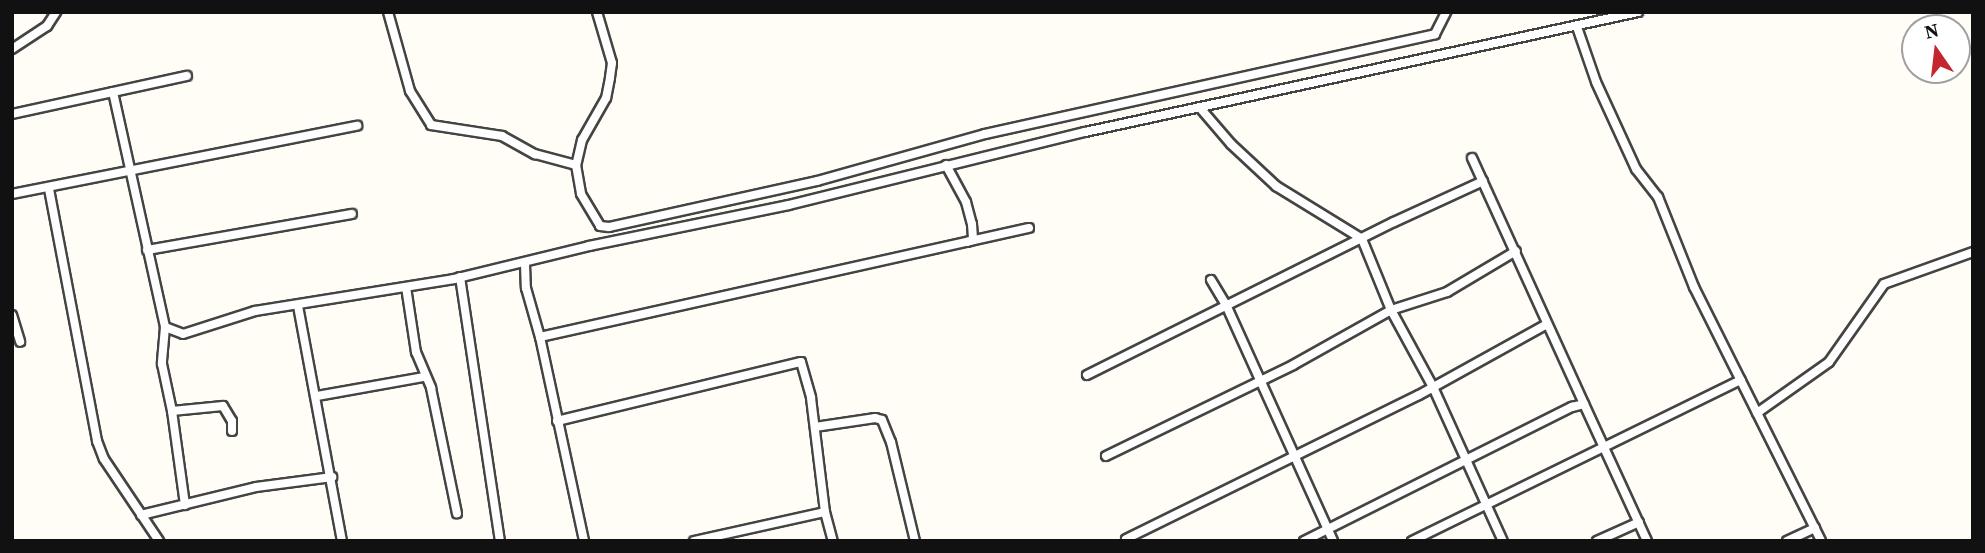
<!DOCTYPE html>
<style>
body{margin:0}
#map{position:relative;width:1985px;height:553px;overflow:hidden;background:#fffdf5;font-family:"Source Serif 4",serif}
div>[style]{position:absolute}
[style*='--x']{left:calc(var(--x)*1px);top:calc(var(--y)*1px);width:calc(var(--w)*1px);rotate:calc(var(--a)*1deg)}
.roads{filter:drop-shadow(2px 0 #444) drop-shadow(-2px 0 #444) drop-shadow(0 2px #444) drop-shadow(0 -2px #444)}
.minor>*{height:8px;margin:-4px;padding:0 4px;transform-origin:4px;border-radius:4px;background:#fff}
span{translate:-50% -50%;white-space:nowrap;text-align:center;line-height:1.15;-webkit-text-stroke:7px #fff;paint-order:stroke}
.frame{position:absolute;inset:0;border:14px solid #111;pointer-events:none}
.north{position:absolute;left:1901px;top:14px;width:70px;height:70px;box-sizing:border-box;background:#fff;border:2px solid #a0a0a0;border-radius:50%;rotate:346deg;font-size:19px;font-weight:700;line-height:28px;text-align:center;color:#111}
.north::after{content:'';display:block;margin:auto;width:24px;height:32px;background:#c4262e;clip-path:polygon(50% 0,100% 100%,50% 72%,0 100%)}
</style>
<div id="map">
<div class="roads">
<div class="minor">
<i style="--x:388;--y:12;--w:82;--a:74.4"></i>
<i style="--x:410;--y:91;--w:40;--a:58"></i>
<i style="--x:431;--y:125;--w:72;--a:8.8"></i>
<i style="--x:502;--y:136;--w:38;--a:29"></i>
<i style="--x:535;--y:154;--w:42;--a:15"></i>
<i style="--x:597;--y:12;--w:53;--a:73.6"></i>
<i style="--x:612;--y:63;--w:15;--a:98"></i>
<i style="--x:610;--y:78;--w:20;--a:101"></i>
<i style="--x:606;--y:98;--w:48;--a:119.7"></i>
<i style="--x:582;--y:140;--w:26;--a:103"></i>
<i style="--x:576;--y:165;--w:29;--a:80"></i>
<i style="--x:581;--y:194;--w:37;--a:59"></i>
<i style="--x:600;--y:226;--w:9;--a:6"></i>
<i style="--x:609;--y:227;--w:213;--a:-12.5"></i>
<i style="--x:817;--y:181;--w:174;--a:-15.6"></i>
<i style="--x:985;--y:134;--w:461;--a:-12.5"></i>
<i style="--x:1435;--y:34;--w:25;--a:-63"></i>
<i style="--x:1577;--y:27;--w:58;--a:70.9"></i>
<i style="--x:1596;--y:82;--w:96;--a:65.3"></i>
<i style="--x:1636;--y:169;--w:36;--a:52"></i>
<i style="--x:1658;--y:197;--w:97;--a:68.2"></i>
<i style="--x:1694;--y:287;--w:284;--a:63.4"></i>
<i style="--x:12;--y:49;--w:42;--a:-33.3"></i>
<i style="--x:47;--y:26;--w:17;--a:-57"></i>
<i style="--x:113;--y:92;--w:241;--a:77.5"></i>
<i style="--x:165;--y:327;--w:37;--a:95"></i>
<i style="--x:162;--y:364;--w:48;--a:78"></i>
<i style="--x:172;--y:411;--w:95;--a:82.1"></i>
<i style="--x:1201;--y:109;--w:46;--a:49.4"></i>
<i style="--x:1231;--y:144;--w:62;--a:43"></i>
<i style="--x:1276;--y:186;--w:101;--a:31.6"></i>
<i style="--x:1362;--y:239;--w:77;--a:67.8"></i>
<i style="--x:1391;--y:310;--w:88;--a:61.4"></i>
<i style="--x:1433;--y:387;--w:169;--a:65.6"></i>
<i style="--x:12;--y:114;--w:179;--a:-12.3"></i>
<i style="--x:1472;--y:158;--w:270;--a:65.5"></i>
<i style="--x:946;--y:165;--w:42;--a:61.6"></i>
<i style="--x:966;--y:202;--w:23;--a:75"></i>
<i style="--x:972;--y:224;--w:16;--a:86"></i>
<i style="--x:973;--y:240;--w:6;--a:162"></i>
<i style="--x:49;--y:189;--w:257;--a:79.2"></i>
<i style="--x:97;--y:441;--w:19;--a:69"></i>
<i style="--x:104;--y:459;--w:99;--a:56.1"></i>
<i style="--x:12;--y:194;--w:352;--a:-11.2"></i>
<i style="--x:147;--y:250;--w:208;--a:-10"></i>
<i style="--x:525;--y:264;--w:24;--a:88"></i>
<i style="--x:526;--y:288;--w:51;--a:74.1"></i>
<i style="--x:540;--y:337;--w:209;--a:77.8"></i>
<i style="--x:460;--y:277;--w:267;--a:81.4"></i>
<i style="--x:1211;--y:280;--w:31;--a:59"></i>
<i style="--x:1227;--y:307;--w:257;--a:65.6"></i>
<i style="--x:406;--y:287;--w:66;--a:81.3"></i>
<i style="--x:416;--y:352;--w:39;--a:67"></i>
<i style="--x:431;--y:388;--w:128;--a:78.3"></i>
<i style="--x:298;--y:306;--w:239;--a:79.4"></i>
<i style="--x:12;--y:315;--w:28;--a:73"></i>
<i style="--x:165;--y:327;--w:19;--a:21"></i>
<i style="--x:183;--y:334;--w:76;--a:-17.7"></i>
<i style="--x:255;--y:311;--w:202;--a:-9.1"></i>
<i style="--x:454;--y:279;--w:139;--a:-13.7"></i>
<i style="--x:589;--y:246;--w:204;--a:-11.6"></i>
<i style="--x:789;--y:205;--w:305;--a:-13.9"></i>
<i style="--x:1085;--y:132;--w:566;--a:-12.24"></i>
<i style="--x:540;--y:337;--w:501;--a:-12.57"></i>
<i style="--x:1087;--y:375;--w:343;--a:-26.5"></i>
<i style="--x:1394;--y:222;--w:98;--a:-24.7"></i>
<i style="--x:317;--y:396;--w:109;--a:-10.1"></i>
<i style="--x:172;--y:411;--w:51;--a:-5.6"></i>
<i style="--x:223;--y:406;--w:17;--a:59"></i>
<i style="--x:232;--y:421;--w:10;--a:90"></i>
<i style="--x:1757;--y:413;--w:88;--a:-35.3"></i>
<i style="--x:1829;--y:362;--w:95;--a:-54.8"></i>
<i style="--x:1884;--y:284;--w:95;--a:-19.8"></i>
<i style="--x:557;--y:421;--w:251;--a:-13.6"></i>
<i style="--x:801;--y:362;--w:37;--a:74"></i>
<i style="--x:811;--y:398;--w:115;--a:83"></i>
<i style="--x:825;--y:512;--w:30;--a:75"></i>
<i style="--x:815;--y:427;--w:61;--a:-8.5"></i>
<i style="--x:875;--y:418;--w:7;--a:16"></i>
<i style="--x:882;--y:420;--w:24;--a:68"></i>
<i style="--x:891;--y:442;--w:102;--a:76.4"></i>
<i style="--x:1106;--y:456;--w:208;--a:-25.9"></i>
<i style="--x:1293;--y:365;--w:112;--a:-29.3"></i>
<i style="--x:1391;--y:310;--w:59;--a:-17.8"></i>
<i style="--x:1447;--y:292;--w:80;--a:-30.7"></i>
<i style="--x:141;--y:515;--w:118;--a:-13.7"></i>
<i style="--x:256;--y:487;--w:77;--a:-7.5"></i>
<i style="--x:1126;--y:539;--w:326;--a:-26.2"></i>
<i style="--x:1419;--y:395;--w:146;--a:-29"></i>
<i style="--x:694;--y:541;--w:134;--a:-12.5"></i>
<i style="--x:1304;--y:541;--w:300;--a:-26.6"></i>
<i style="--x:1572;--y:407;--w:12;--a:-14"></i>
<i style="--x:1584;--y:404;--w:151;--a:65.3"></i>
<i style="--x:1412;--y:541;--w:366;--a:-26.1"></i>
<i style="--x:1597;--y:541;--w:46;--a:-24.3"></i>
<i style="--x:1787;--y:541;--w:31;--a:-25"></i>
</div>
</div>
<div class="frame"></div>
<div class="north">N</div>
</div>
